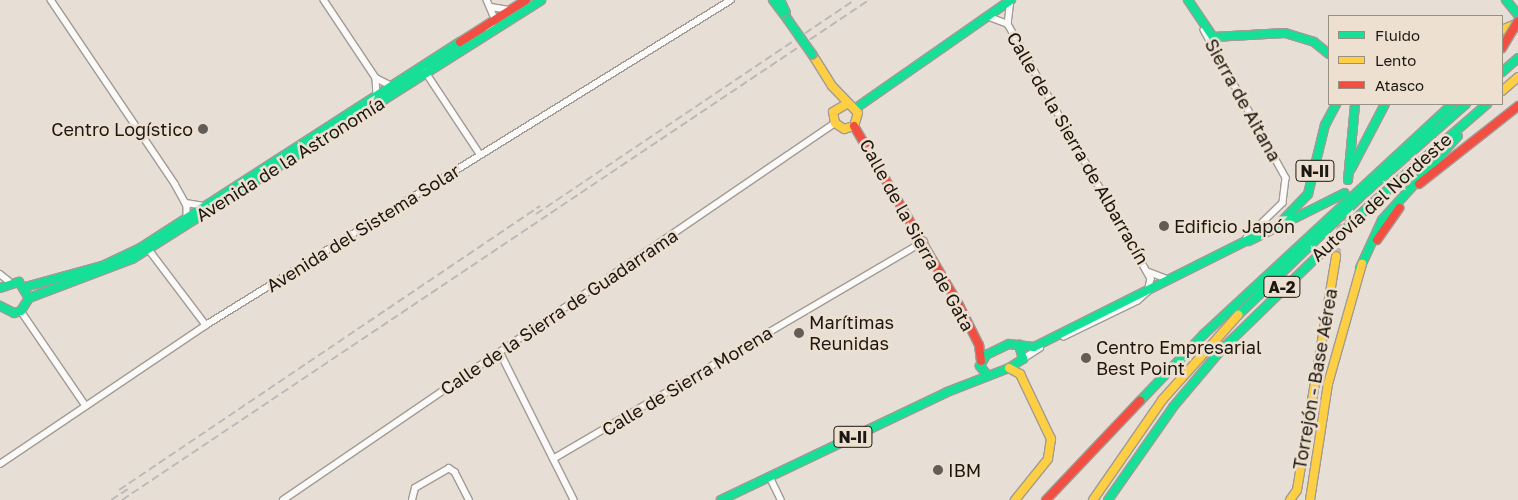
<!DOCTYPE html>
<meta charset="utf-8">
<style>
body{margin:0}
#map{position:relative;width:1518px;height:500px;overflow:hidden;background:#e7dfd6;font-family:"Golos Text",sans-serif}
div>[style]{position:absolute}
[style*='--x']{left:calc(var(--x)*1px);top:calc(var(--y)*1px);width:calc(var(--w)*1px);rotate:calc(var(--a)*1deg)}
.secondary-tunnel>*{height:8px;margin-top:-4px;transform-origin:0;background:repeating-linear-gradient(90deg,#beb7af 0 8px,transparent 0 12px)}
.roads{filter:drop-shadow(1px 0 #a19b95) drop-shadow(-1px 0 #a19b95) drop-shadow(0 1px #a19b95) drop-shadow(0 -1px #a19b95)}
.street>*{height:5.5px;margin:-2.75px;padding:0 2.75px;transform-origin:2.75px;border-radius:2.75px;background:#fbfaf9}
.fast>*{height:8px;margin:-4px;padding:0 4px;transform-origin:4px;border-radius:4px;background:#16e098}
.slow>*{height:8px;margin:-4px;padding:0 4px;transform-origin:4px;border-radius:4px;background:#ffcf43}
.jam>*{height:8px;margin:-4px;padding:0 4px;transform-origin:4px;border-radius:4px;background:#f24e42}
.rail>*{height:2px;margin-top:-1px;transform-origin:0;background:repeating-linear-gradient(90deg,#bab9b7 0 8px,transparent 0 12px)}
.bridges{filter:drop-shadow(1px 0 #a19b95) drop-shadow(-1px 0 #a19b95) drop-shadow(0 1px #a19b95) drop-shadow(0 -1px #a19b95)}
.fast-bridge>*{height:8px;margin:-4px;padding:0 4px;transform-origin:4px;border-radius:4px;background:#16e098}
.jam-bridge>*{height:8px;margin:-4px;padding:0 4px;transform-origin:4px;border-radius:4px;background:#f24e42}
.dots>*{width:14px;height:14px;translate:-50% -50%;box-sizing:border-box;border:2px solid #ede0d0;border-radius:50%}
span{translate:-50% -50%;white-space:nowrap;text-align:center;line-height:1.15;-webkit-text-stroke:5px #ede0d0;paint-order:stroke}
.shield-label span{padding:1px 4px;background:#ede0d0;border:1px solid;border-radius:4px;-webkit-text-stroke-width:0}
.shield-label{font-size:16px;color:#1c1712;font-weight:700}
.street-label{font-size:18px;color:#1c1712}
.poi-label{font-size:18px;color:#1c1712}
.right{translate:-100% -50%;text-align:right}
.left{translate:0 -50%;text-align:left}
.legend{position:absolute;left:1328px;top:15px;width:175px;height:90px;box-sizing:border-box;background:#ede0d0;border:1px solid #999084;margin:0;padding:6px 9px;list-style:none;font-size:15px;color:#1c1712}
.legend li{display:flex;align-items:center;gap:10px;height:25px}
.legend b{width:25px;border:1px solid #999084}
</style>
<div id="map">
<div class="secondary-tunnel">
<i style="--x:1336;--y:256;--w:45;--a:-81"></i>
</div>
<div class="roads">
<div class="street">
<i style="--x:51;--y:0;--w:222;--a:56"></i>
<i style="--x:175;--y:184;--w:25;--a:61"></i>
<i style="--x:187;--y:206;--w:13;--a:90"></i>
<i style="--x:324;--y:0;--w:94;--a:56.3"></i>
<i style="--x:376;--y:78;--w:18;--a:87"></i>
<i style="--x:487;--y:0;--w:21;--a:67"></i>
<i style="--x:495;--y:19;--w:14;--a:115"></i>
<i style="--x:1011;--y:0;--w:24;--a:97"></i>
<i style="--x:1008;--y:24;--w:292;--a:60.7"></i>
<i style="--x:1151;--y:279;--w:13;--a:103"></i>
<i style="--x:1148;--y:292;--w:13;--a:138"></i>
<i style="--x:1138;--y:301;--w:82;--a:154.1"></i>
<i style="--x:491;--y:7;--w:18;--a:9"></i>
<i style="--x:987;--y:16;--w:22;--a:21"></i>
<i style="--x:1204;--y:30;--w:169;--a:61"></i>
<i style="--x:1286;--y:178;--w:25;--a:97"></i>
<i style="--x:1283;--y:203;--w:50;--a:135.8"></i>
<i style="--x:425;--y:71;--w:100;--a:56.5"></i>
<i style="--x:376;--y:78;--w:20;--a:27"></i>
<i style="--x:186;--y:203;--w:18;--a:9"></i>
<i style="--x:147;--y:247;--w:98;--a:52.9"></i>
<i style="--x:1149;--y:272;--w:19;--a:21"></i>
<i style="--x:0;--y:274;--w:11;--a:38"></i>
<i style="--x:21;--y:311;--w:115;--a:55.6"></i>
<i style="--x:500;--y:352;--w:165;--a:63.4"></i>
<i style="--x:1023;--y:359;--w:20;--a:-33"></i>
<i style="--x:553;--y:459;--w:430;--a:-30.4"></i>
<i style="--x:0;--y:464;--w:249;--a:-34"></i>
<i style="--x:206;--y:325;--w:617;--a:-31.76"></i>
<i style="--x:770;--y:477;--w:25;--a:64"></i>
<i style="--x:283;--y:500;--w:668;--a:-34.33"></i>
<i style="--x:412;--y:500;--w:12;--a:-76"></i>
<i style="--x:415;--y:488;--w:39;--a:-30"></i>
<i style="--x:449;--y:468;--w:7;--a:34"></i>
<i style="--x:455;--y:472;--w:31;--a:63"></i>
</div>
<div class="fast">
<i style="--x:773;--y:0;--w:25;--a:53"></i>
<i style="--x:780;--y:0;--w:14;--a:65"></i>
<i style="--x:1188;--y:0;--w:45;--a:56"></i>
<i style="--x:1213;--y:37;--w:72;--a:-3.2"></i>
<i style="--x:1285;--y:33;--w:30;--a:17"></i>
<i style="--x:1314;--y:42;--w:19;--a:39"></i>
<i style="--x:1506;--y:0;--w:19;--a:51"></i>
<i style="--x:1502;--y:72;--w:21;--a:-41"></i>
<i style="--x:856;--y:108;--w:189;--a:-34.9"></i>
<i style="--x:1351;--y:169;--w:73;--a:-62.4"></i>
<i style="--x:1348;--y:180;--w:76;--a:-84.7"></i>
<i style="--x:1283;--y:220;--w:36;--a:-46"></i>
<i style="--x:1308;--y:194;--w:71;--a:-76.2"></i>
<i style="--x:1325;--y:125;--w:24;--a:-62"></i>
<i style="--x:1249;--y:241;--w:107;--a:-26.6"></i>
<i style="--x:1360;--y:268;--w:53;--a:-65.4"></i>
<i style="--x:1382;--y:220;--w:113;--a:-47.9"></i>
<i style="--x:25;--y:287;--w:80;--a:-15.3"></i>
<i style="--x:102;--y:266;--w:42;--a:-25.3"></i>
<i style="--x:140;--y:248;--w:381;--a:-32.8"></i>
<i style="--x:0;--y:288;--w:20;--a:-18"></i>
<i style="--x:19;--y:282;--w:19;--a:58"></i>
<i style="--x:29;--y:298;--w:15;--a:122"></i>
<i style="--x:21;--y:311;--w:7;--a:164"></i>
<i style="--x:14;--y:313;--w:16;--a:-153"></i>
<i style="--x:29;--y:298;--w:110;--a:-20.7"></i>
<i style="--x:132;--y:259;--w:484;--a:-32.3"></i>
<i style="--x:1238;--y:315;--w:170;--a:-44"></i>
<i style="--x:1360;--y:197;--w:141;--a:-41.3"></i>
<i style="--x:988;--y:376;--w:13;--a:-129"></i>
<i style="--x:980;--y:366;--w:13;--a:-61"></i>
<i style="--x:986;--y:355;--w:25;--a:-26"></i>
<i style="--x:1009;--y:344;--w:25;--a:7"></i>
<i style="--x:1034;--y:347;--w:246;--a:-26.6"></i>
<i style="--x:1140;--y:401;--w:93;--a:-46.3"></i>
<i style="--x:1204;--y:334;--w:338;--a:-42.8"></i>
<i style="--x:721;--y:500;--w:250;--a:-25.5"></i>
<i style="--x:947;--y:392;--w:66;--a:-21.2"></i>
<i style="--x:1009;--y:368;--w:17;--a:-33"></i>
<i style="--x:1023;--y:359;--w:15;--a:-106"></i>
<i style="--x:1108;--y:500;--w:113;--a:-55"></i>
<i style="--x:1173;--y:407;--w:76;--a:-49.8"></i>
<i style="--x:1222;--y:349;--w:205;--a:-44.2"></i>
<i style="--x:1369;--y:206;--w:156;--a:-40.8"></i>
</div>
<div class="slow">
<i style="--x:1502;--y:30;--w:17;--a:-24"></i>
<i style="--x:812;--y:54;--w:38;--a:58"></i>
<i style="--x:832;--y:86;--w:37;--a:46"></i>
<i style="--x:858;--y:113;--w:14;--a:107"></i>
<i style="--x:854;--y:126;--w:10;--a:163"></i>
<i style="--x:844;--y:129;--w:11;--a:-146"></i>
<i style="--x:835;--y:123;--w:11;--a:-100"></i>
<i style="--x:833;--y:112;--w:17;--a:-31"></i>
<i style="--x:1502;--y:91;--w:21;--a:-41"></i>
<i style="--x:1009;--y:368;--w:13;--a:29"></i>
<i style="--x:1020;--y:374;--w:72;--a:64.5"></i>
<i style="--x:1051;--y:439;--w:20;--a:99"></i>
<i style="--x:1048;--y:459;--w:53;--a:128.8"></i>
<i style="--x:1093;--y:500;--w:123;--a:-55.3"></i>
<i style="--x:1163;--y:399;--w:113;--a:-48.2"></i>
<i style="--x:1290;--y:500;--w:12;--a:-55"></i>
<i style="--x:1297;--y:490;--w:237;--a:-80.5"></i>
<i style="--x:1310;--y:500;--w:117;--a:-81.2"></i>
<i style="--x:1328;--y:384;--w:125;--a:-74.2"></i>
</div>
<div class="jam">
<i style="--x:460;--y:42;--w:78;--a:-32.5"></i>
<i style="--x:854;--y:126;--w:208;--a:59.6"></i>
<i style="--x:959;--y:305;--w:45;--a:63.4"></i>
<i style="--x:979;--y:345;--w:16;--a:83"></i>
<i style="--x:1419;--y:184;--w:126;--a:-38.2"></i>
<i style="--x:1377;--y:240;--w:39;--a:-55"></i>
<i style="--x:1046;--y:500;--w:137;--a:-46.5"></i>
</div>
</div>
<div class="rail">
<i style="--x:536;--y:214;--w:383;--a:-33.9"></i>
<i style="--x:119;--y:490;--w:508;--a:-34"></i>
<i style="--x:111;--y:500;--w:20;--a:-33"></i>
<i style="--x:122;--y:500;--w:899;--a:-33.8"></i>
</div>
<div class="bridges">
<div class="fast-bridge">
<i style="--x:788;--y:20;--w:42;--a:54.8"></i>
</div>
<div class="jam-bridge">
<i style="--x:1502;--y:48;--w:31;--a:-59"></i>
</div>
</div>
<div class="dots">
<i style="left:203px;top:129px;background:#635d57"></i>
<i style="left:1164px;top:226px;background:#635d57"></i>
<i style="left:799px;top:333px;background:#635d57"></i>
<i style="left:1086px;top:358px;background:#635d57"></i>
<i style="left:938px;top:470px;background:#635d57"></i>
</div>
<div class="shield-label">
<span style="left:1315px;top:171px">N-II</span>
<span style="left:1282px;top:287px">A-2</span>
<span style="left:853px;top:437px">N-II</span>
</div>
<div class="street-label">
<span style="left:1243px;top:100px;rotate:61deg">Sierra de Aitana</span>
<span style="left:1078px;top:148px;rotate:60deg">Calle de la Sierra de Albarracín</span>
<span style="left:290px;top:159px;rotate:-32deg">Avenida de la Astronomía</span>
<span style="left:1381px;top:197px;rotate:-42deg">Autovía del Nordeste</span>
<span style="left:363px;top:228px;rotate:-32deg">Avenida del Sistema Solar</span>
<span style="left:917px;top:235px;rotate:61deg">Calle de la Sierra de Gata</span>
<span style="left:559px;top:312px;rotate:-34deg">Calle de la Sierra de Guadarrama</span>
<span style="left:1315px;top:379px;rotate:-80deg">Torrejón - Base Aérea</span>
<span style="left:687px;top:381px;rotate:-31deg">Calle de Sierra Morena</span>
</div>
<div class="poi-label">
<span class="right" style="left:193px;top:129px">Centro Logístico</span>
<span class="left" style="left:1174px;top:226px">Edificio Japón</span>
<span class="left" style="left:809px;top:333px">Marítimas<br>Reunidas</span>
<span class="left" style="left:1096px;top:358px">Centro Empresarial<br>Best Point</span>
<span class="left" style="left:948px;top:470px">IBM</span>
</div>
<ul class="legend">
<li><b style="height:6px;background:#16e098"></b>Fluido</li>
<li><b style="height:6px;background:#ffcf43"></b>Lento</li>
<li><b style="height:6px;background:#f24e42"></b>Atasco</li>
</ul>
</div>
